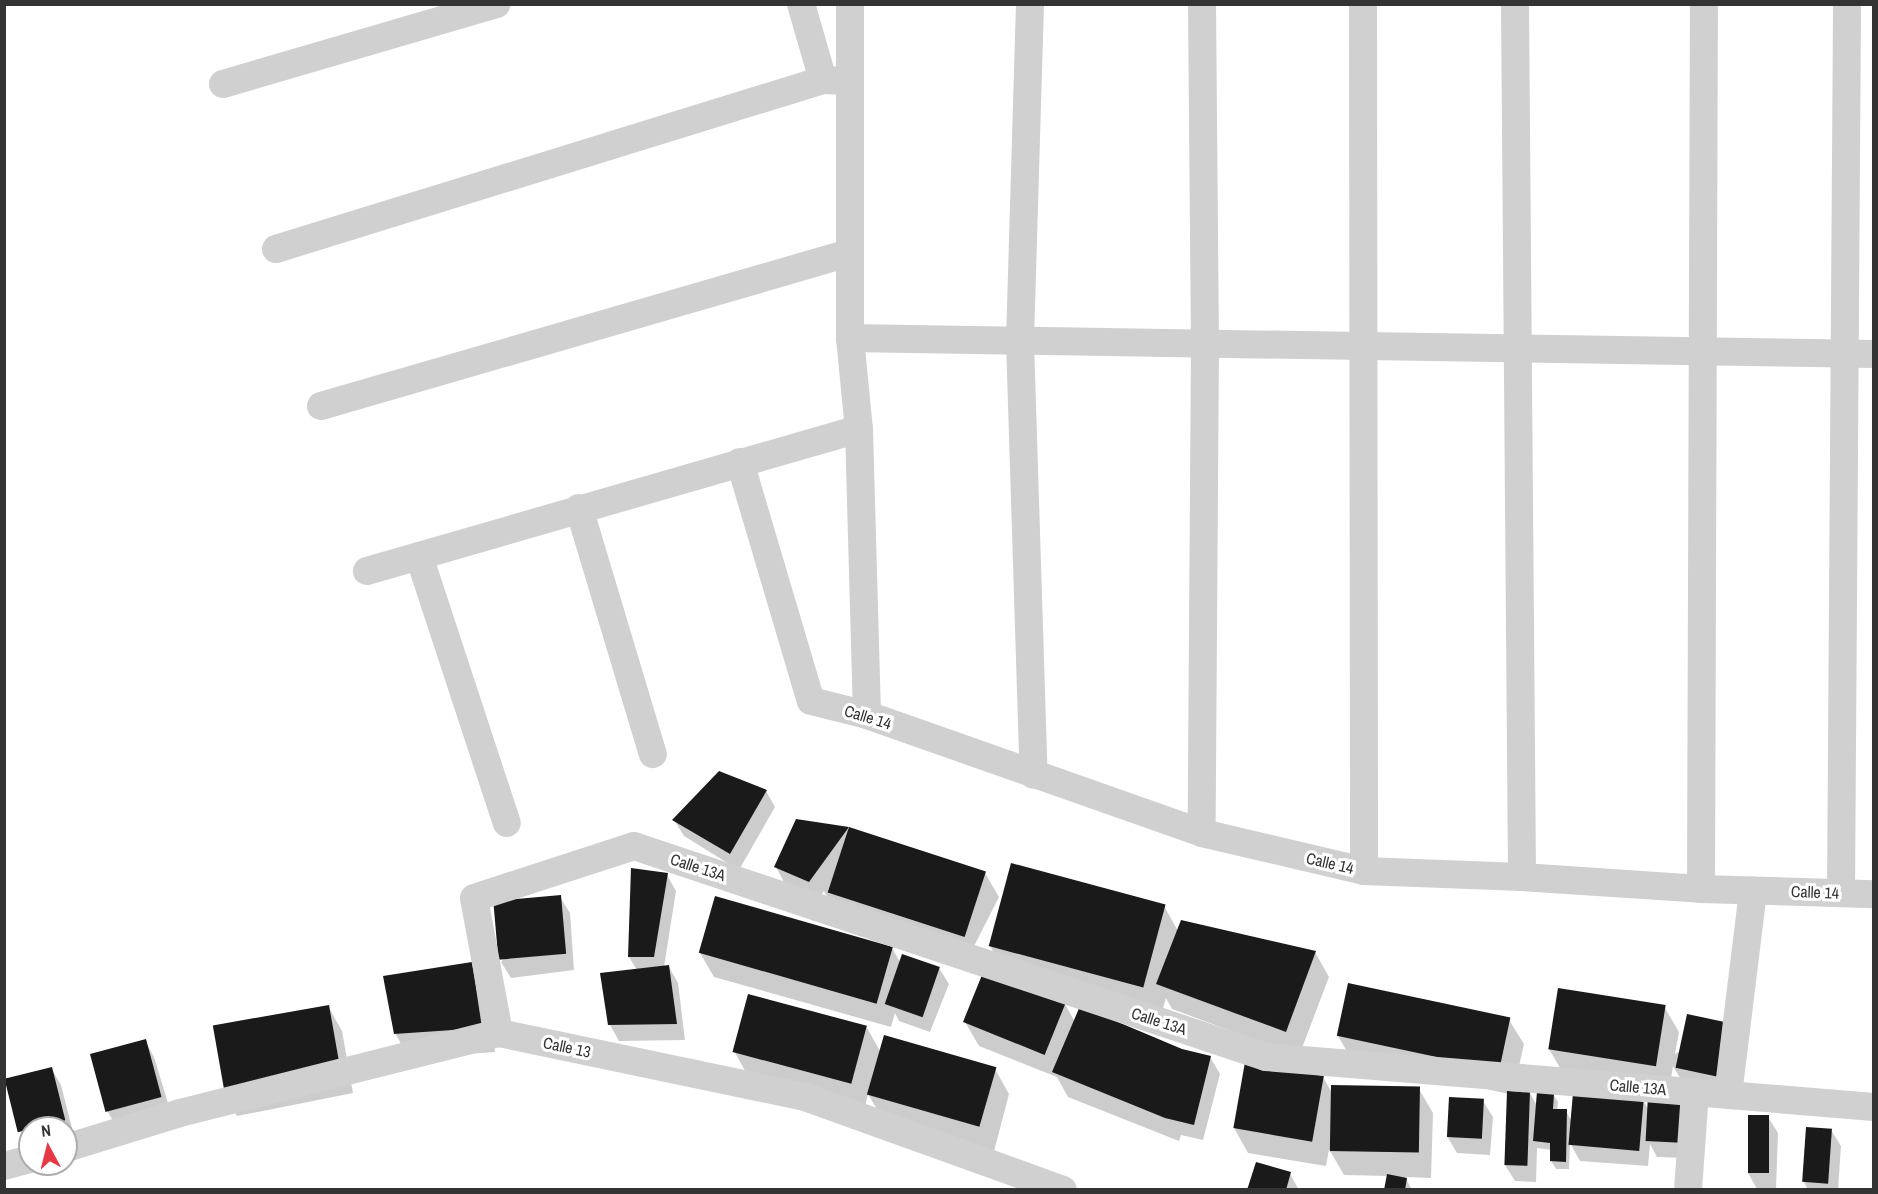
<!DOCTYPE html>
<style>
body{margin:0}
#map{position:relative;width:1878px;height:1194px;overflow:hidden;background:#fff;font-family:"Archivo Narrow",sans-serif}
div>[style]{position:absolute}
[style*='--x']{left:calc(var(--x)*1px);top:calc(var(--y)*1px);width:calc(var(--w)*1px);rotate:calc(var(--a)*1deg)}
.shadow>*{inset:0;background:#0003}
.building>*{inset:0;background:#1a1a1a;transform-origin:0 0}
.minor>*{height:28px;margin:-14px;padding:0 14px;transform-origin:14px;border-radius:14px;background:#d0d0d0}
span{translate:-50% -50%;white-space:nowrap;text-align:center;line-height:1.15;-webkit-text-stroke:6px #fff;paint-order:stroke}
.street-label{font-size:16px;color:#333}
.frame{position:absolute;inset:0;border:6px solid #333;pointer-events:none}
.north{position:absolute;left:18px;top:1116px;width:60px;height:60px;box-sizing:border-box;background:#fff;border:2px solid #adadad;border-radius:50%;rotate:353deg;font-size:16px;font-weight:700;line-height:24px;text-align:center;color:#333}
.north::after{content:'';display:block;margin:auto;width:21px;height:27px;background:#e63946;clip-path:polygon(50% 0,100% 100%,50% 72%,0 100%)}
</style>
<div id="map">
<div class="shadow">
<i style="clip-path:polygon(766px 791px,775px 807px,739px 870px,684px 836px,674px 820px)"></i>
<i style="clip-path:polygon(796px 820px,849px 829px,985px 873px,999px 897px,969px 956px,837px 915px,824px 891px,819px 898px,785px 884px,776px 867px)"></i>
<i style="clip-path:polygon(632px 870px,667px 875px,676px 891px,664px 967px,669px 967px,678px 983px,685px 1040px,619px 1041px,610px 1025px,637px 970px,629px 957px)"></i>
<i style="clip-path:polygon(560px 897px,570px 913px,574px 970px,511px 978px,501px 962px)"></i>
<i style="clip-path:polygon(1164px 906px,1178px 931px,1315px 952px,1329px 977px,1299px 1056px,1172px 1009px,1166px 998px,1160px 1019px,1008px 978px,990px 946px)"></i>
<i style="clip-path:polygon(892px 948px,901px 964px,939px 968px,949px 984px,930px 1032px,899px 1021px,895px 1013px,891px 1027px,714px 977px,700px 953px)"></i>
<i style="clip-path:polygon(471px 964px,485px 988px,495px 1052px,409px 1058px,395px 1033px)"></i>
<i style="clip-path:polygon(1065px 1004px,1075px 1022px,1210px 1057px,1220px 1074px,1203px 1140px,1181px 1135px,1179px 1141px,1068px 1097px,1057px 1077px,979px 1046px,965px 1022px)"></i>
<i style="clip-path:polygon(328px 1006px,342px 1031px,353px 1093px,237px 1116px,223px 1092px)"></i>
<i style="clip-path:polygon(1665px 1008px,1679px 1032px,1675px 1054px,1727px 1024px,1722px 1092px,1683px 1083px,1673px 1066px,1669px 1091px,1563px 1073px,1549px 1049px)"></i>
<i style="clip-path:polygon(1509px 1020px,1524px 1044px,1513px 1093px,1530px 1093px,1537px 1106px,1553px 1094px,1558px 1102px,1557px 1111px,1566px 1111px,1572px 1122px,1643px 1100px,1649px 1111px,1649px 1097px,1689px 1158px,1657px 1157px,1650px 1144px,1648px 1166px,1580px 1161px,1570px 1143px,1569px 1169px,1556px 1169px,1551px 1161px,1552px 1150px,1537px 1148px,1536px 1182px,1515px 1181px,1505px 1165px,1509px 1094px,1352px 1060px,1338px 1036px)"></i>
<i style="clip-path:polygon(866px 1026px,880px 1051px,995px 1069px,1009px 1094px,993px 1155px,882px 1118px,868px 1094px,865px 1107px,748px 1076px,734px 1051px)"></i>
<i style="clip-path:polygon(145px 1041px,154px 1057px,171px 1113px,117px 1128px,108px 1112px,92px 1055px)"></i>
<i style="clip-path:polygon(51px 1068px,61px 1085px,74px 1136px,66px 1137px,66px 1128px,30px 1128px,28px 1143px,19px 1126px)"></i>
<i style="clip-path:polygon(1323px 1077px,1332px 1093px,1419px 1089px,1433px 1113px,1431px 1178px,1405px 1177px,1412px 1190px,1385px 1190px,1388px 1176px,1344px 1175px,1329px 1149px,1326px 1166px,1248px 1153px,1234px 1128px)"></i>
<i style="clip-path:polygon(1483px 1101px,1493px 1117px,1490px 1155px,1457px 1153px,1447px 1136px)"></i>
<i style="clip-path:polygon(1768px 1117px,1778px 1133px,1776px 1189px,1757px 1189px,1748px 1173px)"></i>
<i style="clip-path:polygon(1831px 1130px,1841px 1146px,1838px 1190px,1808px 1190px,1804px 1182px)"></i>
<i style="clip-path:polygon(1290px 1174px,1299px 1190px,1249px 1190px)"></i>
</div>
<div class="building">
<i style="clip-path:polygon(719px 771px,767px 790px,730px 854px,672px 820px)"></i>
<i style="clip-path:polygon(796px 819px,849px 827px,809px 882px,774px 867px)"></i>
<i style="left:849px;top:827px;width:144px;height:69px;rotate:18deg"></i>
<i style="left:1011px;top:863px;width:160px;height:86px;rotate:15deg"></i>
<i style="clip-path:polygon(631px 868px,668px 873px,654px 957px,628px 957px)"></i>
<i style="left:561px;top:895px;width:59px;height:68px;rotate:85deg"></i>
<i style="left:715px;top:896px;width:185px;height:59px;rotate:16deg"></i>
<i style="clip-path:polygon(1181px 920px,1316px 951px,1286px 1032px,1156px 984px)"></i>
<i style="left:902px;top:954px;width:40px;height:53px;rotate:19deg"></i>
<i style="clip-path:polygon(472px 962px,482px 1028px,394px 1034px,383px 976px)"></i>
<i style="clip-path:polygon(669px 965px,677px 1024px,608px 1025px,600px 973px)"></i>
<i style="left:984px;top:970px;width:88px;height:56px;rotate:22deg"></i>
<i style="left:1348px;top:983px;width:166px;height:54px;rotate:12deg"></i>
<i style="left:1558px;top:988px;width:109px;height:62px;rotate:9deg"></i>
<i style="left:748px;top:994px;width:123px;height:60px;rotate:15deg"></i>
<i style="left:329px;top:1005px;width:64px;height:118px;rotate:80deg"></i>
<i style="clip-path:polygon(1080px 1006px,1182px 1049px,1211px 1056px,1194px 1125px,1165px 1118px,1052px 1072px)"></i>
<i style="left:1687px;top:1014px;width:42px;height:55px;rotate:12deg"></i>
<i style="left:884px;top:1035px;width:117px;height:62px;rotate:16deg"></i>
<i style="left:146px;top:1039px;width:60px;height:58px;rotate:75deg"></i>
<i style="left:1245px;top:1062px;width:80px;height:67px;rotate:10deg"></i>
<i style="left:52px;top:1067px;width:55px;height:49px;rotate:76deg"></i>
<i style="left:1331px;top:1085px;width:89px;height:66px;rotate:1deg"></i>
<i style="left:1507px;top:1091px;width:23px;height:74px;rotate:2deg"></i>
<i style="clip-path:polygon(1537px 1091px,1554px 1093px,1553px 1109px,1567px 1109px,1566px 1162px,1550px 1161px,1550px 1143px,1533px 1141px)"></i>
<i style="left:1573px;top:1093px;width:71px;height:52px;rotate:5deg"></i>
<i style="left:1648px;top:1095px;width:35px;height:46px;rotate:3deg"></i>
<i style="left:1449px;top:1097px;width:35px;height:40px;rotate:3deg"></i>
<i style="left:1748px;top:1115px;width:21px;height:58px"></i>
<i style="left:1806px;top:1127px;width:26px;height:55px;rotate:4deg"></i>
<i style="clip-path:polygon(1256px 1162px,1291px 1172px,1286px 1190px,1247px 1190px)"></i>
<i style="clip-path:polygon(1387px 1174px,1407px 1178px,1405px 1190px,1384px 1190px)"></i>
</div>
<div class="minor">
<i style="--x:801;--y:4;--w:79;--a:73.9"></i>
<i style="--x:850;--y:4;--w:334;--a:90"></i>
<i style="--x:850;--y:338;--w:91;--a:84.4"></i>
<i style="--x:859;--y:429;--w:286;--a:88.4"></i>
<i style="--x:1030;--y:4;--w:337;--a:91.7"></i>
<i style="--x:1020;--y:341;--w:434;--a:88.2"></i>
<i style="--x:1202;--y:4;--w:339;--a:89.5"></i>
<i style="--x:1205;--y:343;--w:490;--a:90.4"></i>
<i style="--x:1363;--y:4;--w:867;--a:89.93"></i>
<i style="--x:1515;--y:4;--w:873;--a:89.54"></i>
<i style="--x:223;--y:84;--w:285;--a:-16.3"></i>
<i style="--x:276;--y:249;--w:573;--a:-17.17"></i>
<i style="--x:823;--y:80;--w:27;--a:2"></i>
<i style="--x:850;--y:338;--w:1024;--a:0.9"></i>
<i style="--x:321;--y:406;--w:550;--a:-16.16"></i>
<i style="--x:740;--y:462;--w:249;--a:73.5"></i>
<i style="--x:811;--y:701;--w:58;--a:14"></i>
<i style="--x:867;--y:715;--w:355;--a:19.4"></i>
<i style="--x:1202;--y:833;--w:166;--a:13.2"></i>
<i style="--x:1364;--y:871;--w:158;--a:2.2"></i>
<i style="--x:1522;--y:877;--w:179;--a:3.8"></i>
<i style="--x:1701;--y:889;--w:173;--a:1.7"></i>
<i style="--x:579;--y:508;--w:257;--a:73.3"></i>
<i style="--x:419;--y:556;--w:281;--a:71.8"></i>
<i style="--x:367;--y:571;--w:512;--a:-16.1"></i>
<i style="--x:1701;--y:889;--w:885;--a:-89.81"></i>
<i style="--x:1841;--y:893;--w:889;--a:-89.61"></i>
<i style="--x:499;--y:1033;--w:137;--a:-100.5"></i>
<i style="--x:474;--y:898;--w:168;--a:-18"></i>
<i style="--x:634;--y:846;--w:666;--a:18.46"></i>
<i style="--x:1266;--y:1057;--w:610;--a:4.7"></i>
<i style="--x:1728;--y:1095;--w:206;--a:-83"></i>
<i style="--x:66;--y:1148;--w:119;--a:-17.1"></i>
<i style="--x:180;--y:1113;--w:329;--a:-14.1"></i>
<i style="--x:499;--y:1033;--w:313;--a:11.8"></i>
<i style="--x:805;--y:1097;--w:274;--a:19.8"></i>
<i style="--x:4;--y:1166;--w:27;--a:-15"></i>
<i style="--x:1688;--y:1190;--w:98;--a:-85.9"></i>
</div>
<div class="street-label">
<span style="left:868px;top:717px;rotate:17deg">Calle 14</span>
<span style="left:1330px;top:863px;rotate:13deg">Calle 14</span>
<span style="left:698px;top:867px;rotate:18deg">Calle 13A</span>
<span style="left:1815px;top:892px;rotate:2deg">Calle 14</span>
<span style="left:1159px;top:1021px;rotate:18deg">Calle 13A</span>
<span style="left:567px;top:1047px;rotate:12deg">Calle 13</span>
<span style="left:1638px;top:1087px;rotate:5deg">Calle 13A</span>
</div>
<div class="frame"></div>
<div class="north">N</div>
</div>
